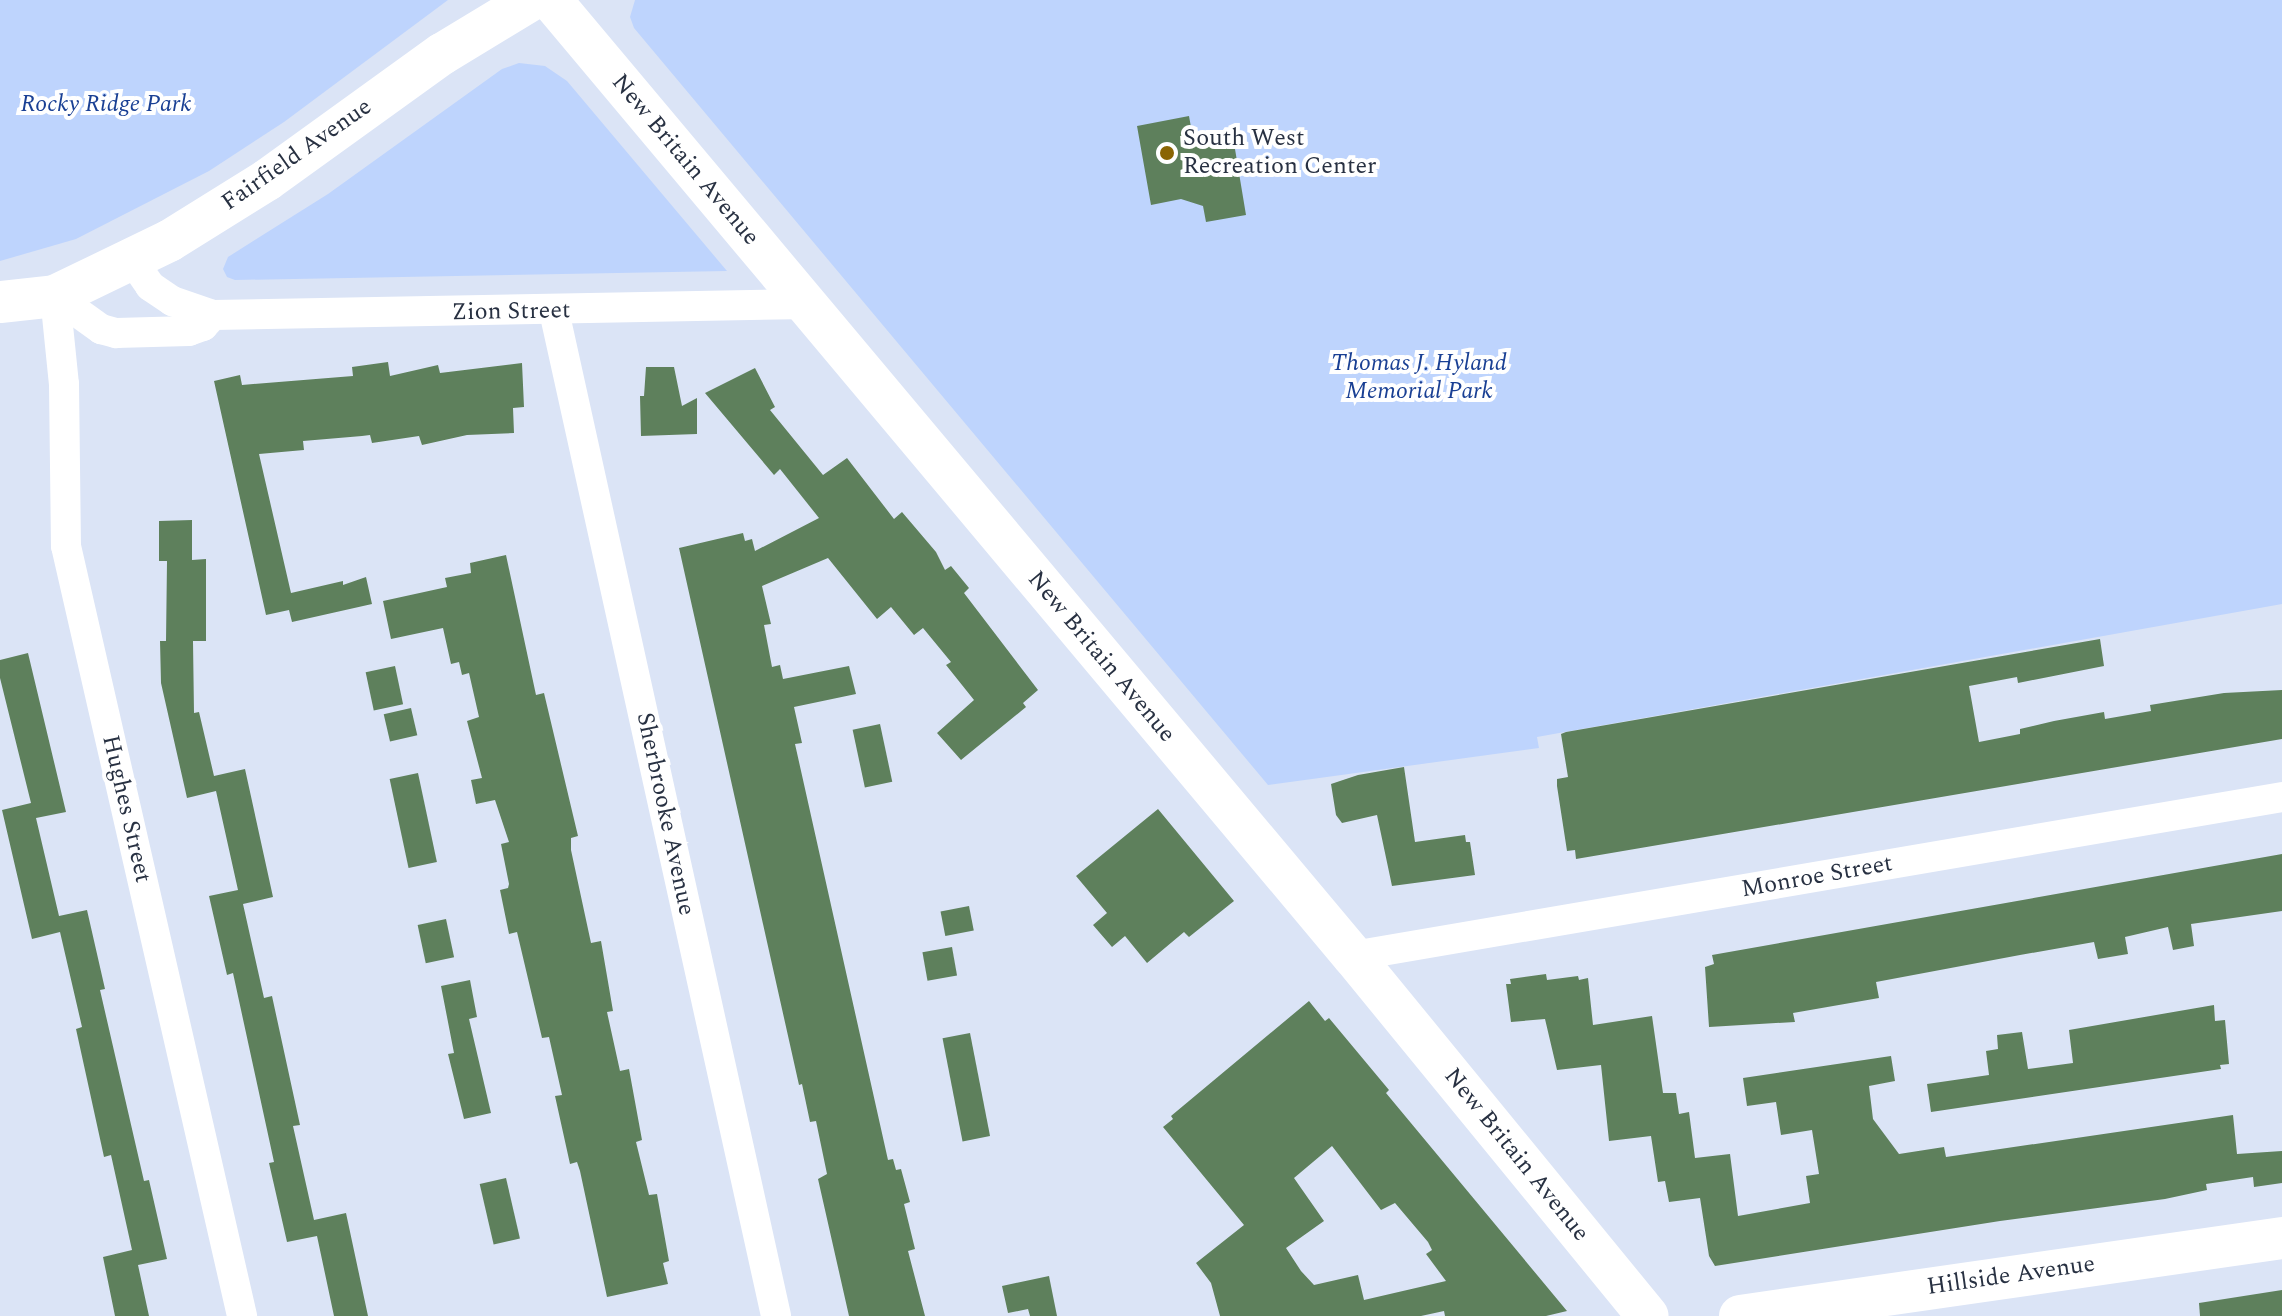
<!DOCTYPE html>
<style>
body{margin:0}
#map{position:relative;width:2282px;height:1316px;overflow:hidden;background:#dbe4f6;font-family:Spectral,serif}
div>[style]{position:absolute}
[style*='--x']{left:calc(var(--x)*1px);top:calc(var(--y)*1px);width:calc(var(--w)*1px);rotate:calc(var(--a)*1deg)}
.green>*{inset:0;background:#bed4fd}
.building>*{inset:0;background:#5e805c;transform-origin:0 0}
.street>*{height:30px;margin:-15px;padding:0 15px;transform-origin:15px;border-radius:15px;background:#fff}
.secondary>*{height:42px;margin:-21px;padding:0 21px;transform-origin:21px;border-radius:21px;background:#fff}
.dots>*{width:22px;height:22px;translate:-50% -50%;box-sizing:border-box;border:4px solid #fff;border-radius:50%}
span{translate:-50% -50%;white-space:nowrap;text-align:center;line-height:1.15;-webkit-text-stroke:8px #fff;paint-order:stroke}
.park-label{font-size:24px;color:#1a4094;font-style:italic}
.poi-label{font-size:24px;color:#283142}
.left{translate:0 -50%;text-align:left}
.street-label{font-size:24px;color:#283142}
</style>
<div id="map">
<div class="green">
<i style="clip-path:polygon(0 0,448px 0,284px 122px,209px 171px,76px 239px,0 261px)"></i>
<i style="clip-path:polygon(635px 0,2282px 0,2282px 604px,1537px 737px,1539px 748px,1268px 785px,634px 28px,630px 17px)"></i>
<i style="clip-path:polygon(519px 63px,545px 66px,567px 81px,727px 271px,235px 280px,227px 277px,223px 269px,228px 257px,328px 194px,502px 69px)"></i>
</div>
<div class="building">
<i style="clip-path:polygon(1189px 116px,1194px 144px,1233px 137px,1246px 215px,1206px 222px,1203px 206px,1181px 199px,1151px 205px,1137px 126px)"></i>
<i style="clip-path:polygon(388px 362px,390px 376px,438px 365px,440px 373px,522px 363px,524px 407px,513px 408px,514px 433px,467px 435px,422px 445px,419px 436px,372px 443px,370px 435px,362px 436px,303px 441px,304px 450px,259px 454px,291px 593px,343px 581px,343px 585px,366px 577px,372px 604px,292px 622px,289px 610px,266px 615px,214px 381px,240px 375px,242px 385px,353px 376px,352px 367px)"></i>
<i style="clip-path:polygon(646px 367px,674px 367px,682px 406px,697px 398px,697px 434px,641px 436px,640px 396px,644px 396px)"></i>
<i style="clip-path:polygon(755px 368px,775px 407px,770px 410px,823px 475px,847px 458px,894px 519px,902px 512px,936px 552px,945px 570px,951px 566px,969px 588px,964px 593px,1038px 690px,1023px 703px,1026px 707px,961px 760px,937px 733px,974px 700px,946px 665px,951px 662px,923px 628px,914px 635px,891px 607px,877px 619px,828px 558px,762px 586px,771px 624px,764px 625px,772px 667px,780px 665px,783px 679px,849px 666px,856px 694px,794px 707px,802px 743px,795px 744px,888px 1160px,893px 1159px,896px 1170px,901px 1169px,910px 1202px,904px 1204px,915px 1249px,908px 1251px,925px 1316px,849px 1316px,818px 1179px,827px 1174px,816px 1121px,810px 1122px,802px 1084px,799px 1085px,679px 548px,743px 533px,745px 541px,752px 539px,755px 551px,819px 518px,780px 469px,774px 475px,705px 393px)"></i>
<i style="clip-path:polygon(192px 520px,192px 560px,206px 559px,206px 641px,193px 641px,194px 713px,199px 712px,214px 776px,245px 769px,273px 897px,243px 904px,264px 998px,272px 996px,300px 1125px,293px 1126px,314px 1220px,346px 1213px,368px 1316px,334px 1316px,317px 1236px,287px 1242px,269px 1163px,274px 1162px,233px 973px,227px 975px,209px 896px,238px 890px,216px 791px,187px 798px,161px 683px,160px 641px,166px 641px,167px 561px,159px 561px,159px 521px)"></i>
<i style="clip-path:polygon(506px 555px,536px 695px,544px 693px,573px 815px,578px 836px,571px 838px,571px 850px,591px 943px,601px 941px,613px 1011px,607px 1012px,620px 1071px,629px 1069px,642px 1140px,636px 1142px,649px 1195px,657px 1194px,669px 1261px,663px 1263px,668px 1284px,607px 1297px,580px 1171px,577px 1162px,570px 1164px,555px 1096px,562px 1095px,549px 1037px,542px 1038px,517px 932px,509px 934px,500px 890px,508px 888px,509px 884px,501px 844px,509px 842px,495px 800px,476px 804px,471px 780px,482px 778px,467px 721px,479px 717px,469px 673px,462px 675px,459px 662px,451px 664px,443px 628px,391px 639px,383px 601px,447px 587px,445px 578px,471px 573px,470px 563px)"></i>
<i style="clip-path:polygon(2100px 639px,2104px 666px,2018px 683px,2017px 677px,1969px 686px,1979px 742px,2020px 734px,2020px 729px,2054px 721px,2104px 712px,2105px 719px,2151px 711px,2150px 705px,2224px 693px,2282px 690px,2282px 739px,1576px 859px,1575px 850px,1567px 851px,1557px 786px,1557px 779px,1568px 777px,1561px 734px,1566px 732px)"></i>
<i style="clip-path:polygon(28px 653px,66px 812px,36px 818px,59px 916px,87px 910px,105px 989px,100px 990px,144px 1181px,149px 1180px,167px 1259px,138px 1265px,149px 1316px,115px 1316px,103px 1257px,132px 1250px,111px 1155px,104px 1157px,76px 1029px,82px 1027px,60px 932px,32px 939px,2px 810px,31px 803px,0 678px,0 660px)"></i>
<i style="left:395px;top:666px;width:39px;height:30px;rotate:78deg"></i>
<i style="left:411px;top:708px;width:28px;height:28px;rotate:77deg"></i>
<i style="left:880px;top:724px;width:59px;height:28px;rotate:78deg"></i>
<i style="clip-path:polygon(1404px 767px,1415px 842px,1465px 835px,1466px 842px,1470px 842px,1475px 875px,1392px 886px,1377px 815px,1342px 823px,1336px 815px,1331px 784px,1358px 775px)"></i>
<i style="left:418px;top:773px;width:91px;height:29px;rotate:78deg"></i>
<i style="clip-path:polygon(1158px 809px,1234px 901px,1189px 937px,1184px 932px,1147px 963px,1125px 936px,1112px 947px,1093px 925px,1107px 913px,1076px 876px)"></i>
<i style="clip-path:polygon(2282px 854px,2282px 911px,2191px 924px,2194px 946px,2173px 950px,2168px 927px,2125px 937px,2128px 954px,2098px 959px,2094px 942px,2020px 955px,1876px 982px,1879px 998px,1793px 1013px,1795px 1022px,1709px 1027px,1705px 967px,1714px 964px,1712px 955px)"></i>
<i style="left:969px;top:906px;width:25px;height:29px;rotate:79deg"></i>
<i style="left:446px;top:919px;width:39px;height:29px;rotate:78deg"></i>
<i style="left:952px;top:947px;width:29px;height:30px;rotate:80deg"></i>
<i style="clip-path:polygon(1546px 974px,1547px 980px,1578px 976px,1579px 980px,1588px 978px,1593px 1025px,1652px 1016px,1663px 1093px,1676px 1093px,1679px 1114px,1689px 1112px,1695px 1158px,1730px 1154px,1738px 1216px,1810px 1203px,1806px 1176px,1819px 1174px,1812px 1130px,1781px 1135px,1776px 1102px,1747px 1106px,1743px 1078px,1891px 1056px,1895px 1081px,1869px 1086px,1873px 1119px,1899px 1154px,1944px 1147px,1946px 1157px,2233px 1115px,2237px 1154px,2282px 1151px,2282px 1183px,2254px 1187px,2253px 1177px,2206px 1184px,2207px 1190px,2165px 1199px,2000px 1221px,1715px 1266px,1709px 1256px,1700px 1198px,1669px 1202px,1665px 1181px,1658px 1182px,1651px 1136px,1609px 1141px,1601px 1065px,1557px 1070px,1545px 1019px,1511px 1022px,1506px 984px,1511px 984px,1510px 979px)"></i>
<i style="clip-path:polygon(470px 980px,477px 1017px,469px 1019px,491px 1113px,464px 1119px,448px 1054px,454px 1053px,441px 986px)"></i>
<i style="clip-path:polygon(evenodd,1309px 1001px,1325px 1021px,1329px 1018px,1389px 1090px,1386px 1093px,1567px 1311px,1546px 1316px,1445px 1316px,1444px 1311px,1421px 1316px,1220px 1316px,1211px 1283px,1196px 1263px,1244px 1225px,1163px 1127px,1173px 1119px,1171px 1116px,1309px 1001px,1332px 1146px,1381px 1210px,1395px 1203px,1428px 1242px,1432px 1250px,1426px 1254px,1446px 1281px,1364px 1300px,1358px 1275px,1314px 1285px,1301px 1271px,1286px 1248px,1324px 1221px,1294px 1178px,1332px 1146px)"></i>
<i style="clip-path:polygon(2214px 1005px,2215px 1021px,2225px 1020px,2229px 1064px,2220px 1065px,2221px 1069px,1931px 1112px,1927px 1084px,1989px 1075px,1986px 1051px,1998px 1049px,1997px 1035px,2022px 1032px,2028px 1069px,2073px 1063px,2069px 1030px)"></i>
<i style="left:970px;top:1033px;width:105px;height:28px;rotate:79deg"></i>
<i style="left:506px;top:1178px;width:62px;height:27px;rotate:77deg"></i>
<i style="clip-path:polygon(1049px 1276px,1057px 1316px,1030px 1316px,1028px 1309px,1008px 1313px,1002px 1286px)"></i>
<i style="clip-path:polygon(2282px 1290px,2282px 1316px,2200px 1316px,2199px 1303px)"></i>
</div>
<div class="street">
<i style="--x:132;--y:260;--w:32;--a:55"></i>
<i style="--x:150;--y:286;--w:27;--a:34"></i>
<i style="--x:172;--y:301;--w:43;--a:18.9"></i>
<i style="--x:213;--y:315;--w:596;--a:-1.06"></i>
<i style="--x:55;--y:296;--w:88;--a:84.2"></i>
<i style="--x:64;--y:384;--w:162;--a:89.3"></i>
<i style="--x:66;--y:546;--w:790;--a:77.12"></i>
<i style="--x:55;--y:296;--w:57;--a:35.7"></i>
<i style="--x:101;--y:329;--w:16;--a:15"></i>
<i style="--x:116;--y:333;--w:73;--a:-1.6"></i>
<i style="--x:189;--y:331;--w:15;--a:-20"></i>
<i style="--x:203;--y:326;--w:15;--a:-48"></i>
<i style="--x:554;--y:311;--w:1029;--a:77.54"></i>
<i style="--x:1353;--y:956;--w:943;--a:-9.71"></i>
</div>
<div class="secondary">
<i style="--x:551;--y:0;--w:1248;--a:50.01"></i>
<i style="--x:1353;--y:956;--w:465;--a:50.7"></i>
<i style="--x:0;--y:302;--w:55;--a:-6.2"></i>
<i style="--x:55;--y:296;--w:127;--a:-25.8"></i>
<i style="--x:169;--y:241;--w:115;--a:-31.9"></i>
<i style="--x:267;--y:180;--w:216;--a:-35.8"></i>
<i style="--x:442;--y:54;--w:104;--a:-31.2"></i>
<i style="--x:1740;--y:1316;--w:548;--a:-8.19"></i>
</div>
<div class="dots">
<i style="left:1167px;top:153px;background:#8a6504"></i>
</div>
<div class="park-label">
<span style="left:106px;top:105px">Rocky Ridge Park</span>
<span style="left:1419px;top:378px">Thomas J. Hyland<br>Memorial Park</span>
</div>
<div class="poi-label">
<span class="left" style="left:1183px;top:153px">South West<br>Recreation Center</span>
</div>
<div class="street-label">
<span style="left:297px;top:155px;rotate:-35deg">Fairfield Avenue</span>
<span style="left:685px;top:160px;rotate:50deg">New Britain Avenue</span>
<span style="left:511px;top:312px;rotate:-1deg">Zion Street</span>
<span style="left:1101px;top:657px;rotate:50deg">New Britain Avenue</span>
<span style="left:126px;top:809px;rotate:77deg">Hughes Street</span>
<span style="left:665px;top:814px;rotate:78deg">Sherbrooke Avenue</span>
<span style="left:1817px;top:877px;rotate:-10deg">Monroe Street</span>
<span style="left:1516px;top:1155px;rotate:51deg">New Britain Avenue</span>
<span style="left:2011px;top:1276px;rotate:-8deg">Hillside Avenue</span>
</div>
</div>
